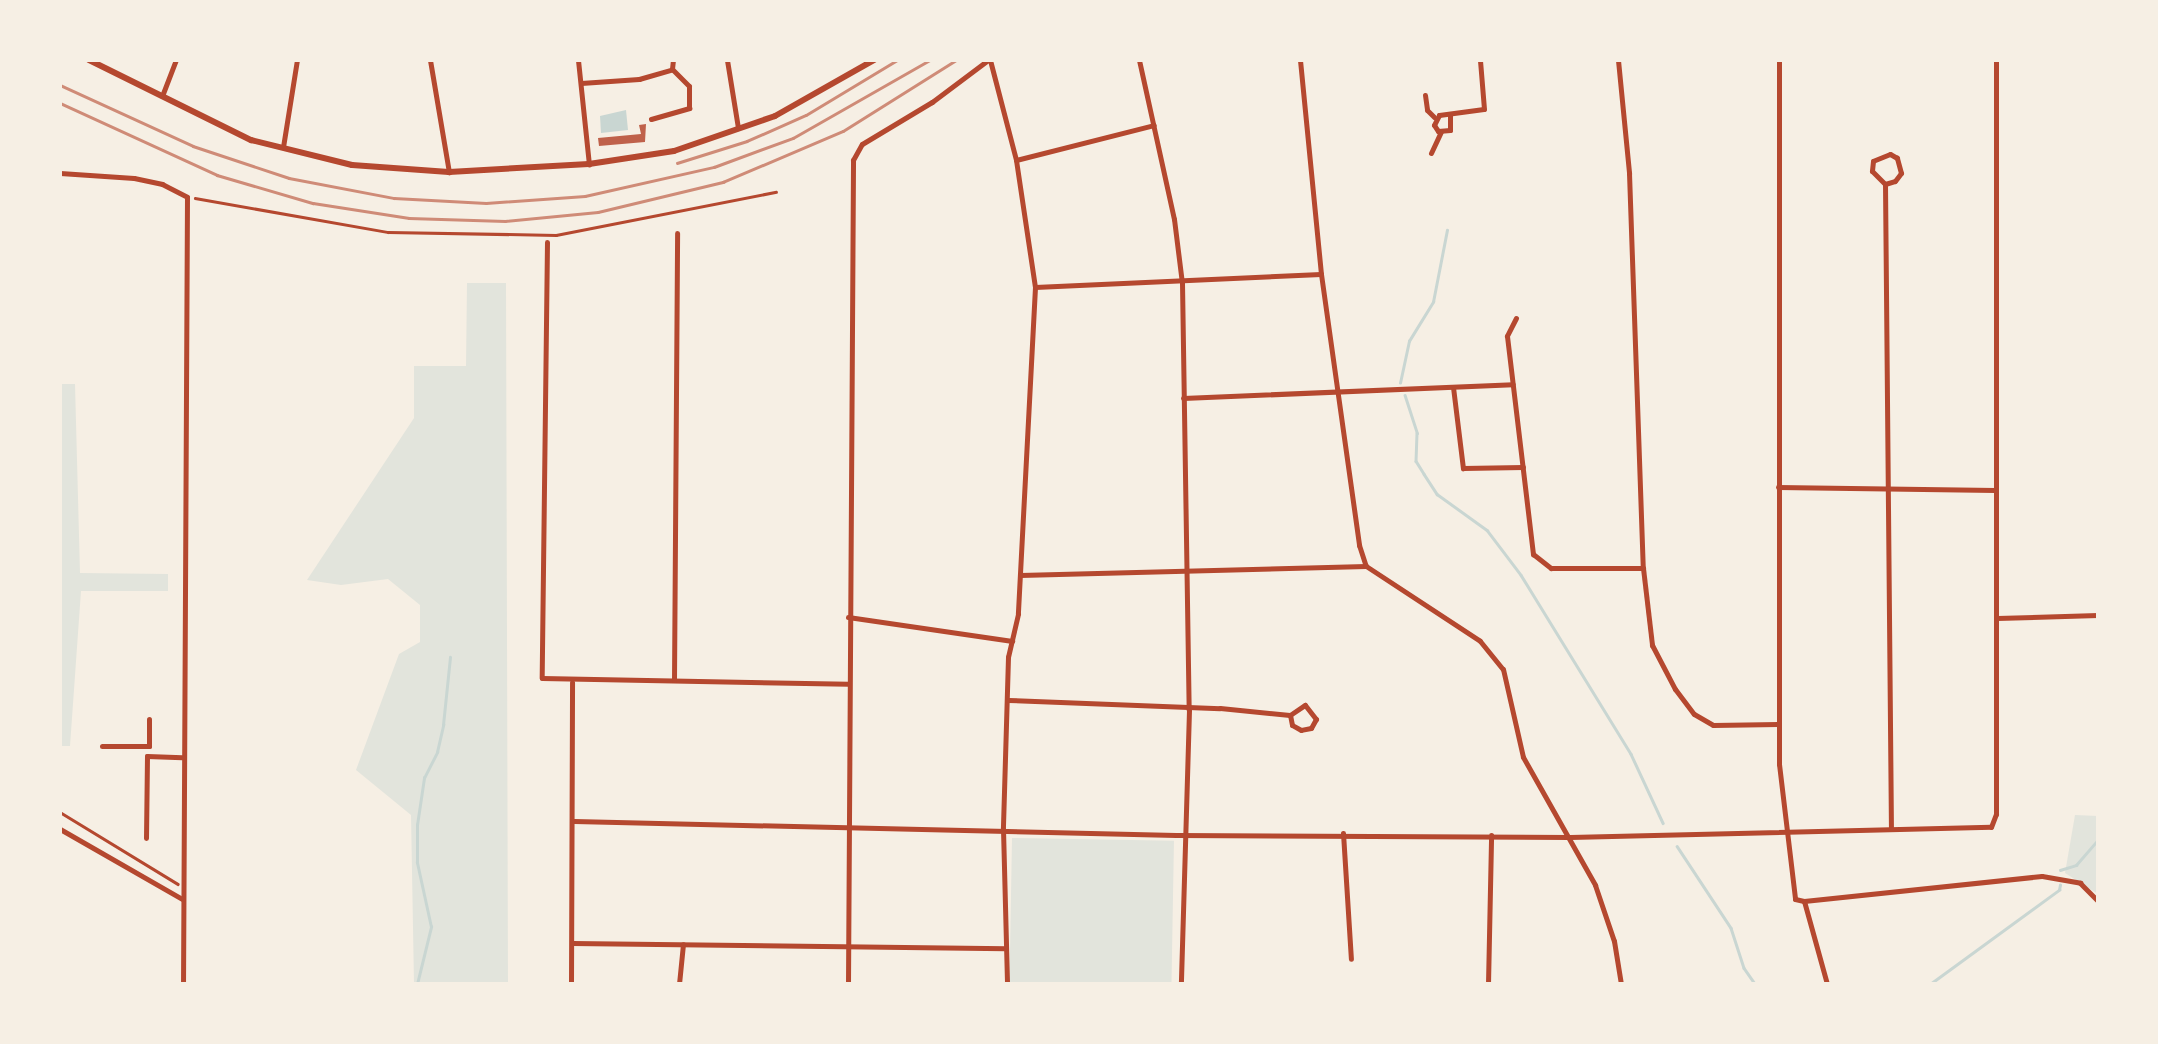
<!DOCTYPE html>
<style>
body{margin:0}
#map{position:relative;width:2158px;height:1044px;overflow:hidden;background:#f6efe4;font-family:"Open Sans",sans-serif}
div>[style]{position:absolute}
[style*='--x']{left:calc(var(--x)*1px);top:calc(var(--y)*1px);width:calc(var(--w)*1px);rotate:calc(var(--a)*1deg)}
.green>*{inset:0;background:#e2e4dc;transform-origin:0 0}
.water>*{inset:0;background:#c9d6d2}
.stream>*{height:2.5px;margin:-1.25px;padding:0 1.25px;transform-origin:1.25px;border-radius:1.25px;background:#c9d6d2}
.building>*{inset:0;background:#bf614a}
.path>*{height:2.5px;margin:-1.25px;padding:0 1.25px;transform-origin:1.25px;border-radius:1.25px;background:#b5482f}
.minor>*{height:5px;margin:-2.5px;padding:0 2.5px;transform-origin:2.5px;border-radius:2.5px;background:#b5482f}
.tertiary>*{height:5px;margin:-2.5px;padding:0 2.5px;transform-origin:2.5px;border-radius:2.5px;background:#b5482f}
.secondary>*{height:6px;margin:-3px;padding:0 3px;transform-origin:3px;border-radius:3px;background:#b5482f}
.rail>*{height:2.5px;margin:-1.25px;padding:0 1.25px;transform-origin:1.25px;border-radius:1.25px;background:#cf8b77}
span{translate:-50% -50%;white-space:nowrap;text-align:center;line-height:1.15;-webkit-text-stroke:10px #f6efe4;paint-order:stroke}
.frame{position:absolute;inset:0;border:62px solid #f6efe4;pointer-events:none}
</style>
<div id="map">
<div class="green">
<i style="clip-path:polygon(467px 283px,506px 283px,508px 984px,414px 984px,411px 815px,356px 770px,399px 654px,420px 642px,420px 605px,388px 579px,341px 585px,307px 580px,414px 418px,414px 366px,466px 366px)"></i>
<i style="clip-path:polygon(60px 384px,75px 384px,80px 573px,168px 574px,168px 591px,81px 591px,70px 746px,60px 746px)"></i>
<i style="clip-path:polygon(2075px 815px,2098px 816px,2098px 894px,2065px 873px)"></i>
<i style="left:1012px;top:838px;width:162px;height:146px;rotate:1deg"></i>
</div>
<div class="water">
<i style="clip-path:polygon(626px 110px,628px 130px,601px 133px,600px 116px)"></i>
</div>
<div class="stream">
<i style="--x:1400;--y:383;--w:43;--a:-77.9"></i>
<i style="--x:1409;--y:341;--w:46;--a:-58.4"></i>
<i style="--x:1433;--y:302;--w:73;--a:-79"></i>
<i style="--x:1405;--y:395;--w:40;--a:72"></i>
<i style="--x:1417;--y:433;--w:28;--a:92"></i>
<i style="--x:1416;--y:461;--w:15;--a:58"></i>
<i style="--x:1424;--y:474;--w:24;--a:57"></i>
<i style="--x:1437;--y:494;--w:62;--a:35.8"></i>
<i style="--x:1487;--y:530;--w:56;--a:52.9"></i>
<i style="--x:1521;--y:575;--w:210;--a:58.4"></i>
<i style="--x:1631;--y:754;--w:76;--a:65.1"></i>
<i style="--x:1677;--y:846;--w:98;--a:56.6"></i>
<i style="--x:1731;--y:928;--w:42;--a:72"></i>
<i style="--x:1744;--y:968;--w:19;--a:55"></i>
<i style="--x:2060;--y:870;--w:17;--a:-17"></i>
<i style="--x:2076;--y:865;--w:33;--a:-49"></i>
<i style="--x:417;--y:984;--w:59;--a:-76.2"></i>
<i style="--x:431;--y:927;--w:66;--a:-102.3"></i>
<i style="--x:417;--y:863;--w:38;--a:-90"></i>
<i style="--x:417;--y:825;--w:48;--a:-81.5"></i>
<i style="--x:424;--y:778;--w:29;--a:-63"></i>
<i style="--x:437;--y:752;--w:28;--a:-77"></i>
<i style="--x:443;--y:725;--w:68;--a:-84.1"></i>
<i style="--x:1930;--y:984;--w:160;--a:-36.1"></i>
<i style="--x:2059;--y:890;--w:5;--a:-79"></i>
</div>
<div class="building">
<i style="clip-path:polygon(646px 124px,645px 142px,599px 146px,598px 138px,641px 134px,639px 125px)"></i>
</div>
<div class="path">
<i style="--x:195;--y:198;--w:196;--a:10"></i>
<i style="--x:388;--y:232;--w:168;--a:1"></i>
<i style="--x:556;--y:235;--w:224;--a:-11.1"></i>
<i style="--x:60;--y:812;--w:138;--a:31.4"></i>
</div>
<div class="minor">
<i style="--x:430;--y:60;--w:114;--a:80.4"></i>
<i style="--x:578;--y:60;--w:105;--a:84"></i>
<i style="--x:727;--y:60;--w:69;--a:80.8"></i>
<i style="--x:990;--y:60;--w:103;--a:75.4"></i>
<i style="--x:1016;--y:160;--w:128;--a:81.5"></i>
<i style="--x:1035;--y:287;--w:327;--a:93"></i>
<i style="--x:1018;--y:614;--w:44;--a:103.1"></i>
<i style="--x:1008;--y:657;--w:172;--a:91.7"></i>
<i style="--x:1003;--y:829;--w:155;--a:88.5"></i>
<i style="--x:1139;--y:60;--w:163;--a:77.6"></i>
<i style="--x:1174;--y:219;--w:64;--a:82.9"></i>
<i style="--x:1182;--y:283;--w:427;--a:89.1"></i>
<i style="--x:1189;--y:710;--w:274;--a:91.7"></i>
<i style="--x:1618;--y:60;--w:114;--a:84.4"></i>
<i style="--x:1629;--y:173;--w:395;--a:88"></i>
<i style="--x:1643;--y:568;--w:78;--a:83.3"></i>
<i style="--x:1652;--y:645;--w:50;--a:62.4"></i>
<i style="--x:1675;--y:689;--w:31;--a:53"></i>
<i style="--x:1694;--y:714;--w:22;--a:30"></i>
<i style="--x:1713;--y:725;--w:65;--a:-0.9"></i>
<i style="--x:1779;--y:60;--w:704;--a:90"></i>
<i style="--x:1779;--y:764;--w:136;--a:83.2"></i>
<i style="--x:1795;--y:899;--w:9;--a:13"></i>
<i style="--x:1804;--y:901;--w:86;--a:74.5"></i>
<i style="--x:581;--y:83;--w:58;--a:-3.9"></i>
<i style="--x:639;--y:79;--w:33;--a:-16"></i>
<i style="--x:1425;--y:95;--w:15;--a:82"></i>
<i style="--x:1427;--y:110;--w:10;--a:45"></i>
<i style="--x:162;--y:96;--w:39;--a:-69"></i>
<i style="--x:1450;--y:115;--w:15;--a:90"></i>
<i style="--x:1450;--y:130;--w:12;--a:175"></i>
<i style="--x:1438;--y:131;--w:7;--a:-124"></i>
<i style="--x:1434;--y:125;--w:11;--a:-63"></i>
<i style="--x:1439;--y:115;--w:45;--a:-7.6"></i>
<i style="--x:1484;--y:109;--w:49;--a:-94.7"></i>
<i style="--x:651;--y:119;--w:40;--a:-16"></i>
<i style="--x:689;--y:108;--w:22;--a:-90"></i>
<i style="--x:689;--y:86;--w:24;--a:-135"></i>
<i style="--x:672;--y:69;--w:9;--a:-84"></i>
<i style="--x:283;--y:147;--w:88;--a:-80.9"></i>
<i style="--x:1431;--y:153;--w:23;--a:-65"></i>
<i style="--x:1016;--y:160;--w:142;--a:-14.2"></i>
<i style="--x:60;--y:173;--w:74;--a:3.9"></i>
<i style="--x:134;--y:178;--w:29;--a:12"></i>
<i style="--x:162;--y:184;--w:28;--a:27"></i>
<i style="--x:187;--y:197;--w:787;--a:90.29"></i>
<i style="--x:1885;--y:184;--w:10;--a:-17"></i>
<i style="--x:1895;--y:181;--w:10;--a:-53"></i>
<i style="--x:1901;--y:173;--w:16;--a:-105"></i>
<i style="--x:1897;--y:158;--w:8;--a:-150"></i>
<i style="--x:1890;--y:154;--w:18;--a:158"></i>
<i style="--x:1873;--y:161;--w:10;--a:96"></i>
<i style="--x:1872;--y:171;--w:18;--a:45"></i>
<i style="--x:1885;--y:184;--w:643;--a:89.47"></i>
<i style="--x:547;--y:242;--w:436;--a:90.7"></i>
<i style="--x:542;--y:678;--w:306;--a:1.1"></i>
<i style="--x:1035;--y:287;--w:286;--a:-2.6"></i>
<i style="--x:1516;--y:318;--w:20;--a:117"></i>
<i style="--x:1507;--y:336;--w:220;--a:83.2"></i>
<i style="--x:1533;--y:554;--w:23;--a:38"></i>
<i style="--x:1551;--y:568;--w:92;--a:0"></i>
<i style="--x:1453;--y:387;--w:82;--a:83"></i>
<i style="--x:1463;--y:468;--w:60;--a:-1"></i>
<i style="--x:1183;--y:398;--w:330;--a:-2.4"></i>
<i style="--x:1778;--y:487;--w:217;--a:0.8"></i>
<i style="--x:1020;--y:575;--w:346;--a:-1.5"></i>
<i style="--x:848;--y:617;--w:166;--a:8.3"></i>
<i style="--x:1997;--y:618;--w:101;--a:-1.7"></i>
<i style="--x:674;--y:680;--w:447;--a:-89.6"></i>
<i style="--x:1008;--y:700;--w:212;--a:2.2"></i>
<i style="--x:1220;--y:708;--w:70;--a:5.7"></i>
<i style="--x:1290;--y:715;--w:18;--a:-34"></i>
<i style="--x:1305;--y:705;--w:18;--a:52"></i>
<i style="--x:1316;--y:719;--w:10;--a:119"></i>
<i style="--x:1311;--y:728;--w:10;--a:169"></i>
<i style="--x:1301;--y:730;--w:10;--a:-151"></i>
<i style="--x:1292;--y:725;--w:10;--a:-101"></i>
<i style="--x:102;--y:746;--w:47;--a:0"></i>
<i style="--x:149;--y:746;--w:27;--a:-90"></i>
<i style="--x:574;--y:821;--w:602;--a:1.33"></i>
<i style="--x:1176;--y:835;--w:394;--a:0.3"></i>
<i style="--x:1570;--y:837;--w:421;--a:-1.4"></i>
<i style="--x:1991;--y:827;--w:14;--a:-69"></i>
<i style="--x:1996;--y:814;--w:754;--a:-90"></i>
<i style="--x:60;--y:829;--w:141;--a:29.8"></i>
<i style="--x:1343;--y:833;--w:126;--a:86.4"></i>
<i style="--x:146;--y:838;--w:82;--a:-89.3"></i>
<i style="--x:147;--y:756;--w:35;--a:2"></i>
<i style="--x:1804;--y:901;--w:239;--a:-6"></i>
<i style="--x:2042;--y:876;--w:39;--a:10"></i>
<i style="--x:2080;--y:883;--w:25;--a:45"></i>
<i style="--x:572;--y:943;--w:434;--a:0.7"></i>
<i style="--x:571;--y:984;--w:302;--a:-89.8"></i>
<i style="--x:679;--y:984;--w:40;--a:-84.3"></i>
<i style="--x:1488;--y:984;--w:149;--a:-88.8"></i>
</div>
<div class="tertiary">
<i style="--x:1300;--y:60;--w:215;--a:84.4"></i>
<i style="--x:1321;--y:274;--w:274;--a:82"></i>
<i style="--x:1359;--y:545;--w:22;--a:72"></i>
<i style="--x:1366;--y:566;--w:136;--a:33.3"></i>
<i style="--x:1480;--y:641;--w:36;--a:51"></i>
<i style="--x:1503;--y:669;--w:90;--a:77.2"></i>
<i style="--x:1523;--y:757;--w:147;--a:60.6"></i>
<i style="--x:1595;--y:885;--w:59;--a:71.3"></i>
<i style="--x:1614;--y:941;--w:44;--a:80.8"></i>
<i style="--x:848;--y:984;--w:824;--a:-89.65"></i>
<i style="--x:853;--y:160;--w:18;--a:-61"></i>
<i style="--x:862;--y:144;--w:82;--a:-31"></i>
<i style="--x:932;--y:102;--w:70;--a:-36.9"></i>
</div>
<div class="secondary">
<i style="--x:89;--y:60;--w:181;--a:26.3"></i>
<i style="--x:251;--y:140;--w:104;--a:13.9"></i>
<i style="--x:352;--y:165;--w:97;--a:4.1"></i>
<i style="--x:449;--y:172;--w:140;--a:-3.3"></i>
<i style="--x:589;--y:164;--w:86;--a:-8.7"></i>
<i style="--x:674;--y:151;--w:107;--a:-19.1"></i>
<i style="--x:775;--y:116;--w:114;--a:-29.5"></i>
</div>
<div class="rail">
<i style="--x:60;--y:85;--w:146;--a:24.6"></i>
<i style="--x:193;--y:146;--w:101;--a:18.4"></i>
<i style="--x:289;--y:178;--w:107;--a:10.8"></i>
<i style="--x:394;--y:198;--w:92;--a:3.1"></i>
<i style="--x:486;--y:203;--w:99;--a:-4"></i>
<i style="--x:585;--y:196;--w:132;--a:-12.7"></i>
<i style="--x:714;--y:167;--w:84;--a:-20.2"></i>
<i style="--x:793;--y:138;--w:158;--a:-29.7"></i>
<i style="--x:60;--y:103;--w:173;--a:24.6"></i>
<i style="--x:217;--y:175;--w:100;--a:16.3"></i>
<i style="--x:313;--y:203;--w:97;--a:8.9"></i>
<i style="--x:409;--y:218;--w:96;--a:1.8"></i>
<i style="--x:505;--y:221;--w:93;--a:-5.5"></i>
<i style="--x:598;--y:212;--w:129;--a:-13.5"></i>
<i style="--x:723;--y:182;--w:130;--a:-23"></i>
<i style="--x:843;--y:131;--w:133;--a:-32.1"></i>
<i style="--x:677;--y:163;--w:73;--a:-17.4"></i>
<i style="--x:747;--y:141;--w:64;--a:-23.8"></i>
<i style="--x:806;--y:115;--w:106;--a:-31.1"></i>
</div>
<div class="frame"></div>
</div>
